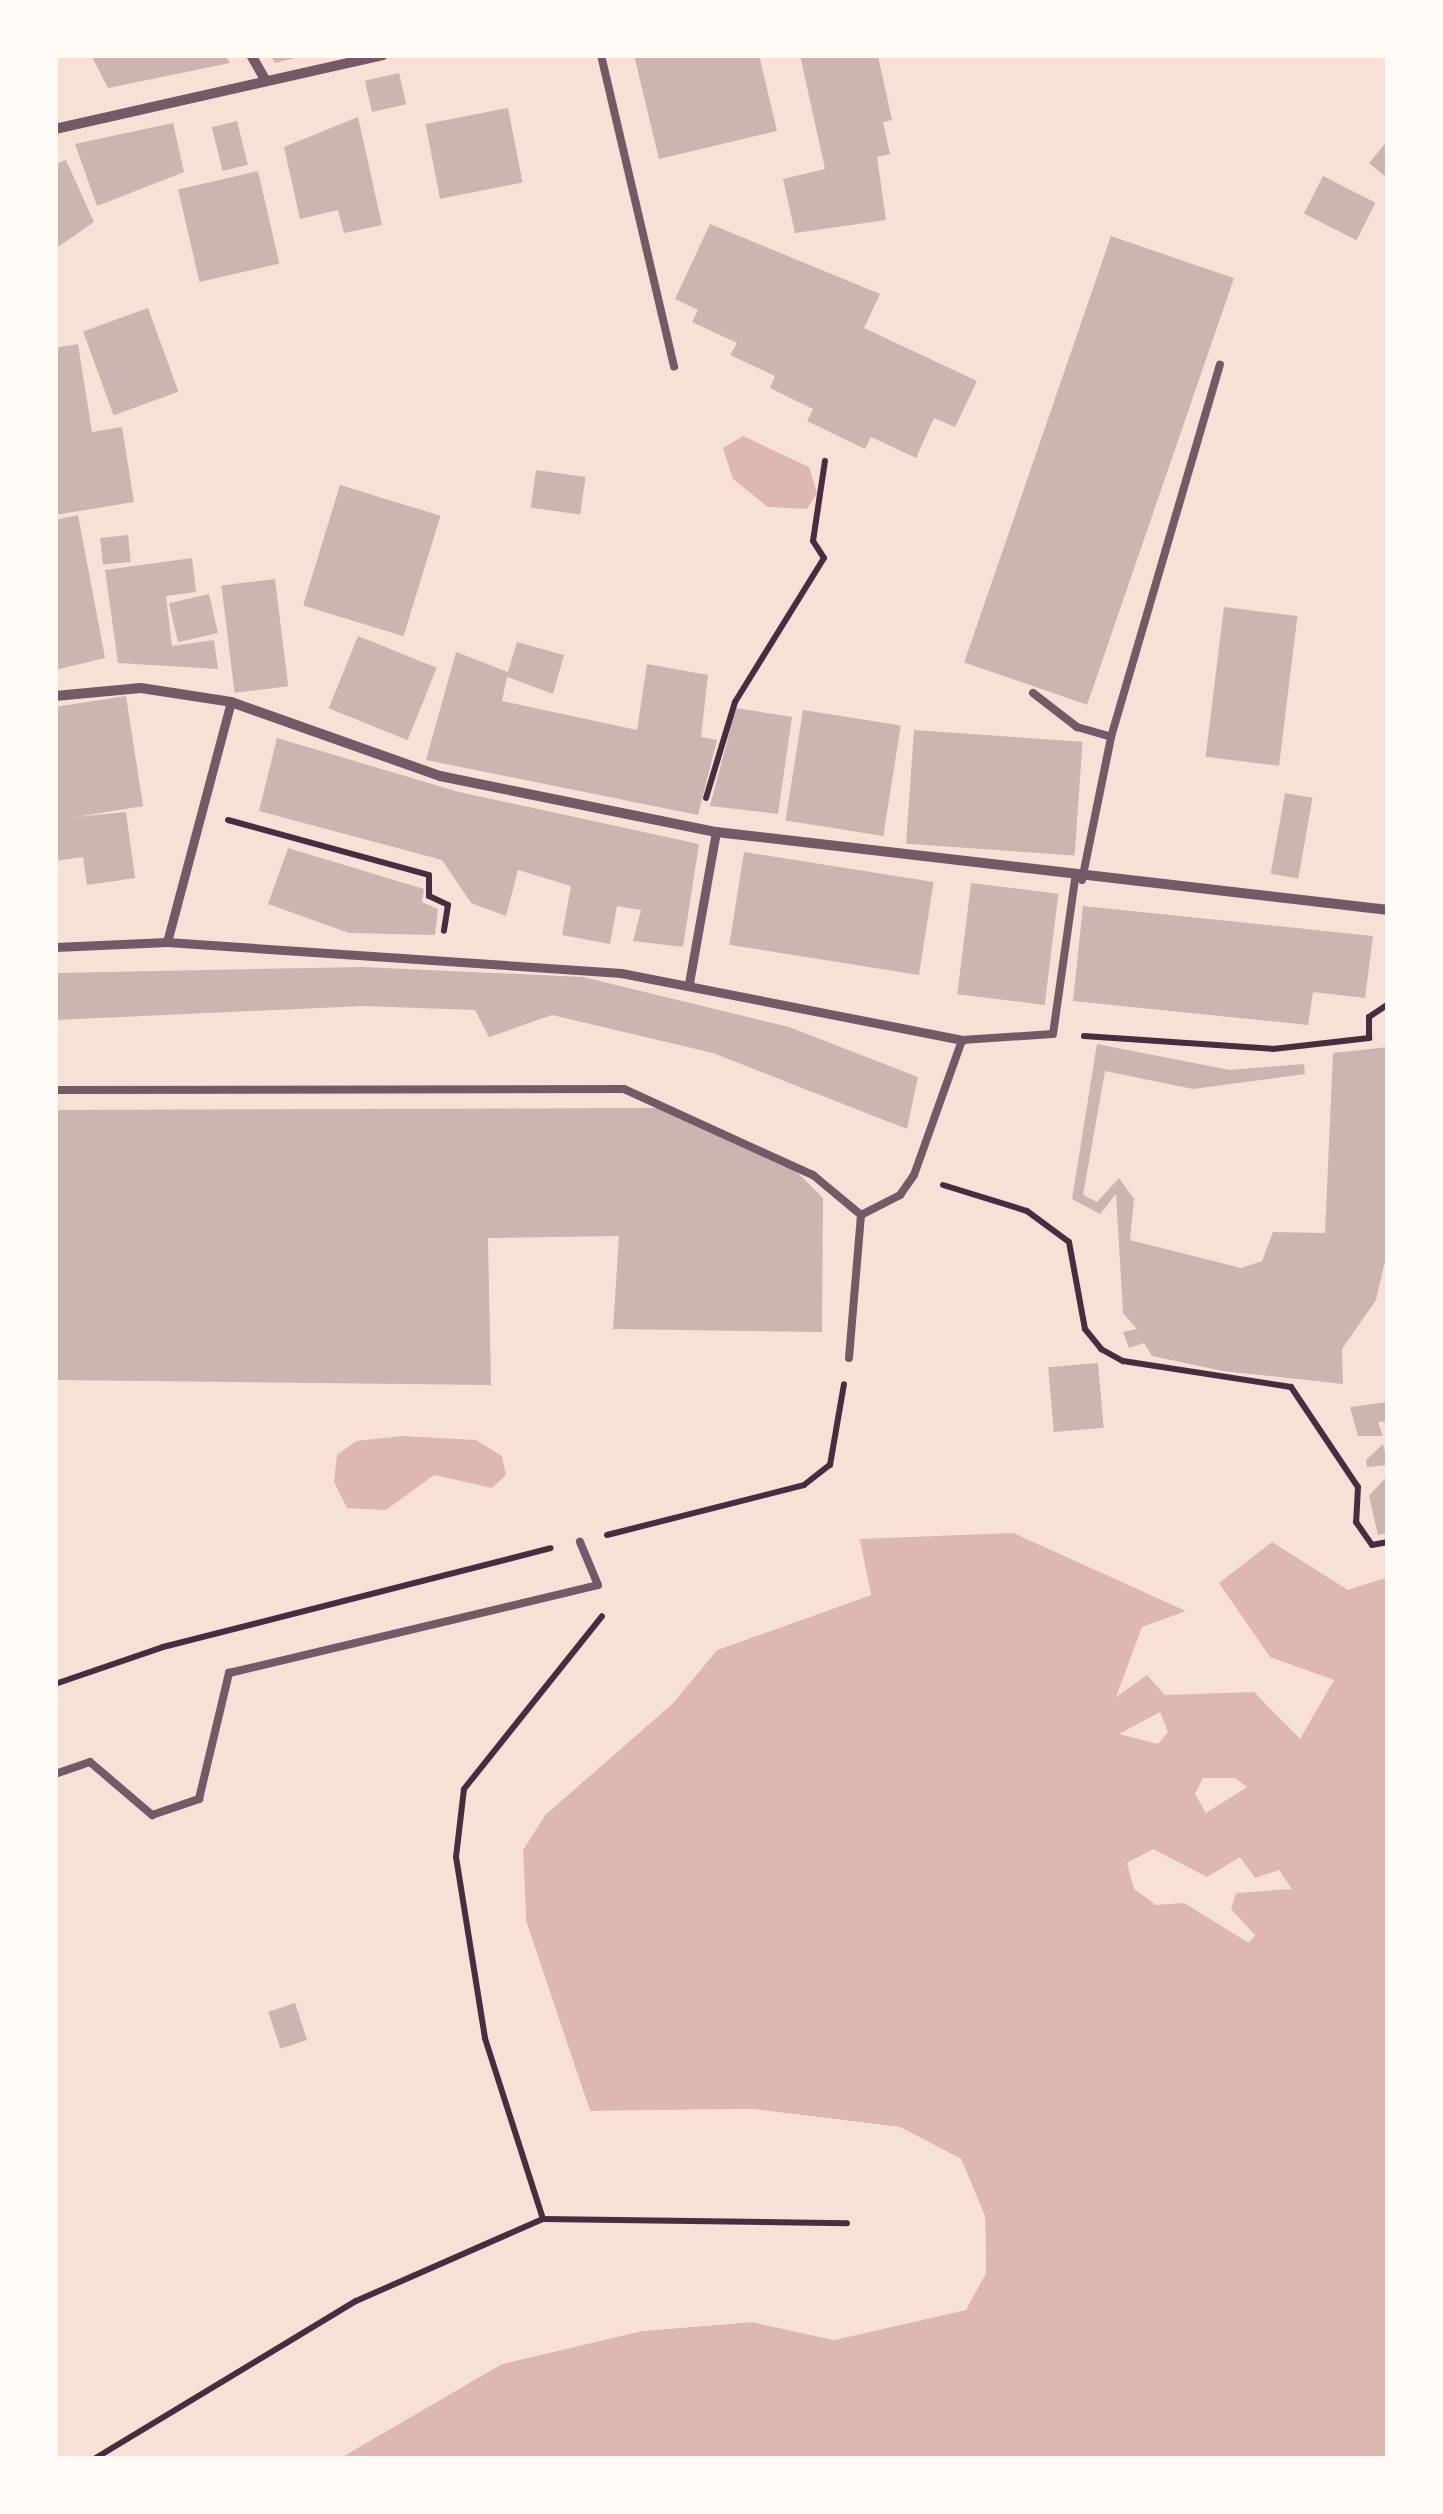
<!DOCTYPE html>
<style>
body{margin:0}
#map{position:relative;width:1443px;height:2514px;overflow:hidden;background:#f7e1d7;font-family:"Archivo Narrow",sans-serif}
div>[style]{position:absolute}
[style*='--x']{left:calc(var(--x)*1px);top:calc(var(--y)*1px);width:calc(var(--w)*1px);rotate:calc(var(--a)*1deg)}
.water>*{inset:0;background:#dcb8b0}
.pier>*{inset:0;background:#f7e1d7}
.building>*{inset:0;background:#ccb4b1;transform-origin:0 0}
.path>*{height:6px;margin:-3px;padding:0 3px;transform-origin:3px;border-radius:3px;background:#4a2c40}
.service>*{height:8px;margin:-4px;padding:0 4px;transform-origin:4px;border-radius:4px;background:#755966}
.pedestrian>*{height:9px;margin:-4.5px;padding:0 4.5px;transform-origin:4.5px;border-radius:4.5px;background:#755966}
.minor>*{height:10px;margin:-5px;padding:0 5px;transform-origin:5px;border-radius:5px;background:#755966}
span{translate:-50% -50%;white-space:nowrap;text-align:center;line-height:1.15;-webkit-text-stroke:8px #fffaf5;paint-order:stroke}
.frame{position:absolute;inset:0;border:58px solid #fffaf5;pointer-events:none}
</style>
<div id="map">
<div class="water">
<i style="clip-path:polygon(743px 436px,809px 467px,817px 493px,807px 509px,768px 507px,733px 479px,723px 448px)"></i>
<i style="clip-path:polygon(403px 1436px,476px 1440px,502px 1456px,506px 1475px,492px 1488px,434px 1475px,386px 1510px,347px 1508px,334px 1482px,337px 1455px,356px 1441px)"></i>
<i style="clip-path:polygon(evenodd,1013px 1533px,1186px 1611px,1142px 1627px,1116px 1697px,1147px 1675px,1165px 1695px,1254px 1692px,1300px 1739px,1334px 1680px,1270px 1657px,1219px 1583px,1272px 1542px,1348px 1590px,1388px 1577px,1388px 2459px,339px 2459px,502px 2364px,642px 2331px,752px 2322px,834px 2340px,965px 2310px,986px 2273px,985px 2216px,961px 2159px,900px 2127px,752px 2109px,590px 2111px,526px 1921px,523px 1850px,545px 1815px,673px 1703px,717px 1650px,871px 1595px,859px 1539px,1013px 1533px,1160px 1712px,1168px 1732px,1158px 1744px,1119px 1734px,1160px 1712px,1013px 1533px,1203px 1778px,1235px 1778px,1247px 1787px,1206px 1813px,1195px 1794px,1203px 1778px,1013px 1533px,1153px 1849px,1207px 1877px,1240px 1857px,1255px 1878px,1279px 1870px,1292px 1889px,1236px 1893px,1231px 1909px,1255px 1935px,1249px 1943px,1184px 1903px,1156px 1905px,1134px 1889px,1127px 1863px,1153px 1849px)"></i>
</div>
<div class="pier">
<i style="clip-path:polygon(859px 1534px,871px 1595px,717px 1650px,673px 1703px,545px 1815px,523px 1850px,526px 1921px,590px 2111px,752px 2109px,900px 2127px,961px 2159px,985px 2216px,986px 2273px,966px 2310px,834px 2340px,752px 2322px,642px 2331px,502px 2364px,334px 2459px,501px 2359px,642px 2326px,752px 2317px,834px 2335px,962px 2306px,981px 2272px,980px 2217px,957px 2162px,898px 2132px,752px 2114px,588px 2116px,521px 1922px,518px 1849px,541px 1812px,670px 1699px,714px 1646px,866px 1591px)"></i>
</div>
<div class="building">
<i style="clip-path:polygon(91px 55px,225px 55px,230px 63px,108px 88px)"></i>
<i style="clip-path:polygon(270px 55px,303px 55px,303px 56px,275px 63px)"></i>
<i style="clip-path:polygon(634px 55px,759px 55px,777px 131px,659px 159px)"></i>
<i style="clip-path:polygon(800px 55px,878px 56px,892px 120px,883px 122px,890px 154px,877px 157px,886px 220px,795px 233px,783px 179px,825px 169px)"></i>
<i style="left:399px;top:73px;width:32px;height:35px;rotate:77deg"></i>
<i style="left:508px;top:108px;width:76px;height:84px;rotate:79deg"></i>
<i style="clip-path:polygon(358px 117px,382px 225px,344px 233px,338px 210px,300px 219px,284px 147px)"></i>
<i style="left:237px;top:121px;width:45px;height:26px;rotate:76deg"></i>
<i style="clip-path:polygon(173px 123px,184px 172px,97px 206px,75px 144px)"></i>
<i style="clip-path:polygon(1388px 140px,1388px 179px,1369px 163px)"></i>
<i style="clip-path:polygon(66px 160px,94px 222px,55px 249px,55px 164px)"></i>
<i style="left:258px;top:171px;width:95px;height:82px;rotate:77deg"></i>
<i style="left:1323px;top:176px;width:59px;height:42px;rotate:27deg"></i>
<i style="clip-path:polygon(710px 224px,880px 294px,864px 328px,977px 381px,955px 427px,934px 418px,916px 458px,871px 437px,865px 449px,807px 421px,813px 409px,770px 388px,775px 376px,730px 355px,737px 343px,692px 322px,698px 310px,675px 299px)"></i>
<i style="left:1111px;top:236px;width:130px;height:451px;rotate:19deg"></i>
<i style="left:148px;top:308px;width:89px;height:69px;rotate:70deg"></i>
<i style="clip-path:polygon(78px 344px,92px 432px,122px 427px,134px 502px,55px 515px,55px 348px)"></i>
<i style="left:536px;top:470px;width:50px;height:38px;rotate:8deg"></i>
<i style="left:340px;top:485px;width:105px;height:126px;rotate:17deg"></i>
<i style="clip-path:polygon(78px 515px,105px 658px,55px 670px,55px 520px)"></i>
<i style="left:128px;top:535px;width:27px;height:28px;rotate:84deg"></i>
<i style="clip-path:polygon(192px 558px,196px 592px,166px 596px,172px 646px,214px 640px,218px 669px,118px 663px,105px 570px)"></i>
<i style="left:275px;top:579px;width:108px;height:54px;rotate:83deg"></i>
<i style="left:209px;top:594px;width:40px;height:41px;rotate:77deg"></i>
<i style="left:1224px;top:607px;width:74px;height:151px;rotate:7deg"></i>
<i style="left:358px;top:636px;width:85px;height:78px;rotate:22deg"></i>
<i style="clip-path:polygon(517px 642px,564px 655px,553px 694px,507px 677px,502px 701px,637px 730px,647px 664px,708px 675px,701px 737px,717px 740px,698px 815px,426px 760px,456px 652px,508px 672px)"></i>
<i style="clip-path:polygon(126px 696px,143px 806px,76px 817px,126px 812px,135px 878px,87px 885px,83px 857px,55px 861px,55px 707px)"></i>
<i style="clip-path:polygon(736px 708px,792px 717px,778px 814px,710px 806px)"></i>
<i style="left:803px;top:710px;width:99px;height:112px;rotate:9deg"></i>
<i style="left:914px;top:730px;width:169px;height:114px;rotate:4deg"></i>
<i style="clip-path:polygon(277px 738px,459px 792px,699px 844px,683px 947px,633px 941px,641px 910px,617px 906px,610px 944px,562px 935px,571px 886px,518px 870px,506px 916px,471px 903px,442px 860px,259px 811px)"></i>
<i style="left:1285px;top:793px;width:28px;height:82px;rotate:10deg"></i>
<i style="clip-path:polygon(288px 848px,424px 889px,422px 902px,438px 909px,435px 935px,349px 933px,268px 904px)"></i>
<i style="left:744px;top:852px;width:192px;height:94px;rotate:9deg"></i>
<i style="left:971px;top:883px;width:88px;height:112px;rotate:7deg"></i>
<i style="clip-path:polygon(1083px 906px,1373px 936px,1365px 998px,1313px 992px,1308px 1025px,1073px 1001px)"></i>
<i style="clip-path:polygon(362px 967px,583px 977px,789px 1027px,918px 1077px,907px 1129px,713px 1053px,552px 1015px,489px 1037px,475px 1010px,363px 1006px,55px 1020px,55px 973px)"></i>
<i style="clip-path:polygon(1097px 1044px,1230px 1070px,1304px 1064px,1305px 1074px,1193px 1089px,1105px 1071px,1083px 1195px,1097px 1202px,1119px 1178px,1134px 1199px,1130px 1240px,1241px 1268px,1262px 1261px,1273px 1232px,1325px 1233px,1333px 1053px,1388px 1047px,1388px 1248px,1376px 1300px,1342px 1349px,1343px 1384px,1223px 1371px,1152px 1356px,1144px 1343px,1129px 1348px,1123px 1332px,1137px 1329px,1123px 1313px,1116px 1194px,1100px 1214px,1072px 1199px)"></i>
<i style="clip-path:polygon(667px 1108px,789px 1164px,823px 1198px,822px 1332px,613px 1329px,619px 1236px,488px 1238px,491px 1385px,55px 1380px,55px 1110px)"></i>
<i style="left:1098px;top:1363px;width:65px;height:50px;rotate:85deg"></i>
<i style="clip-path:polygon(1388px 1402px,1388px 1421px,1378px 1422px,1383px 1436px,1358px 1436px,1350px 1407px)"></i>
<i style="clip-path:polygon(1383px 1444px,1388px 1465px,1367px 1467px,1366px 1460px)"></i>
<i style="clip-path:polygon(1388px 1475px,1388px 1533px,1378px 1535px,1369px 1496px)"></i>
<i style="left:295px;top:2003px;width:39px;height:28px;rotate:72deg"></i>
</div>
<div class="path">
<i style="--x:706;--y:798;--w:100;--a:-73.2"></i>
<i style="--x:735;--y:702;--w:169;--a:-58.3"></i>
<i style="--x:824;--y:558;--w:20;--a:-123"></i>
<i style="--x:813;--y:541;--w:81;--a:-81.5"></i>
<i style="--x:228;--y:820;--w:208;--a:15.3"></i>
<i style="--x:429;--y:875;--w:21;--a:90"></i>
<i style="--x:429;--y:896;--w:21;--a:25"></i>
<i style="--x:448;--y:905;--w:26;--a:99"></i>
<i style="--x:1084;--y:1036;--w:189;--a:3.9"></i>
<i style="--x:1273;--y:1049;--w:97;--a:-6.5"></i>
<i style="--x:1369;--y:1038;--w:21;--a:-90"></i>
<i style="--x:1369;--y:1017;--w:23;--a:-34"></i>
<i style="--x:943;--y:1185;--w:88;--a:17.2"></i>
<i style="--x:1027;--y:1211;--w:52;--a:36.4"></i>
<i style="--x:1069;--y:1242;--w:88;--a:79.6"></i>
<i style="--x:1085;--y:1329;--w:26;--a:51"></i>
<i style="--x:1101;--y:1349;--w:25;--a:29"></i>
<i style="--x:1123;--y:1361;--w:170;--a:8.8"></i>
<i style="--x:1291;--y:1387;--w:120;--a:56.2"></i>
<i style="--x:1358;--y:1487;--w:35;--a:93"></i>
<i style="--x:1356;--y:1522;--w:28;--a:55"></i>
<i style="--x:1372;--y:1545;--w:16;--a:-11"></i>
<i style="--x:607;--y:1535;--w:203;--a:-14.2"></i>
<i style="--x:804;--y:1485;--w:33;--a:-38"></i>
<i style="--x:830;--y:1465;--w:82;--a:-80.2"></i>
<i style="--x:55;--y:1684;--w:114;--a:-18.9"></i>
<i style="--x:163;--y:1647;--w:400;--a:-14.3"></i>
<i style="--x:543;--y:2219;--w:190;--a:-107.8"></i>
<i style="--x:485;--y:2038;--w:183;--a:-99.1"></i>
<i style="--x:456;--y:1857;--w:68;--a:-83.3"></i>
<i style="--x:464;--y:1789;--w:221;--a:-51.4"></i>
<i style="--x:94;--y:2459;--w:306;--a:-31.1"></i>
<i style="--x:356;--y:2301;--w:204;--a:-23.7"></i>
<i style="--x:543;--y:2219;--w:304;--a:0.8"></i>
</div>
<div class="service">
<i style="--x:601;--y:55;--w:320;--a:76.8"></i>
<i style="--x:1033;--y:693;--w:56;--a:37.7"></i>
<i style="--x:1077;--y:727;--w:35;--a:16"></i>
<i style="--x:1082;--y:880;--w:146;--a:-78.5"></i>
<i style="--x:1111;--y:737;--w:388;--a:-73.7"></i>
<i style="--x:55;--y:1090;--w:569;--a:-0.1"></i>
<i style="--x:624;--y:1089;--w:208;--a:24.5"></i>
<i style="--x:813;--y:1175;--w:62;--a:39.8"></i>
<i style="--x:861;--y:1215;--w:44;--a:-27.1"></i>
<i style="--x:900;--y:1195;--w:24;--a:-55"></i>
<i style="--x:914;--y:1175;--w:143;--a:-70.4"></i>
<i style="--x:962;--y:1040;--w:91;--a:-3.8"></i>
<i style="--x:1053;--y:1034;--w:156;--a:-81.9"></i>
<i style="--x:849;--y:1358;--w:144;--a:-85.2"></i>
<i style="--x:55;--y:1774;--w:37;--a:-19"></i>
<i style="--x:90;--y:1762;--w:82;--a:40.5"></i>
<i style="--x:152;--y:1815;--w:50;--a:-18.8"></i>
<i style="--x:199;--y:1799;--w:130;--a:-76.6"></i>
<i style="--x:229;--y:1673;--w:379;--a:-13.4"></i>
<i style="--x:598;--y:1585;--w:47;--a:-112.7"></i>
</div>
<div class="pedestrian">
<i style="--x:167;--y:942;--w:248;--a:-75.1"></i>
<i style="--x:55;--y:947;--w:112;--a:-2.6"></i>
<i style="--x:167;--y:942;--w:455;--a:3.9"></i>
<i style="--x:621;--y:973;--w:348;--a:11.1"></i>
<i style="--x:689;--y:983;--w:153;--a:-79.9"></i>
</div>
<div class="minor">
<i style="--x:251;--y:55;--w:30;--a:60"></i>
<i style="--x:55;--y:129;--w:336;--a:-12.7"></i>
<i style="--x:55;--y:696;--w:86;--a:-5.3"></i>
<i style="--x:141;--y:688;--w:91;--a:8.8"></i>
<i style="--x:231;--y:702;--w:222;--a:19.5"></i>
<i style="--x:440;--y:776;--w:282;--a:11.5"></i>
<i style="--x:716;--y:832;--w:677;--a:6.62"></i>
</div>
<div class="frame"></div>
</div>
